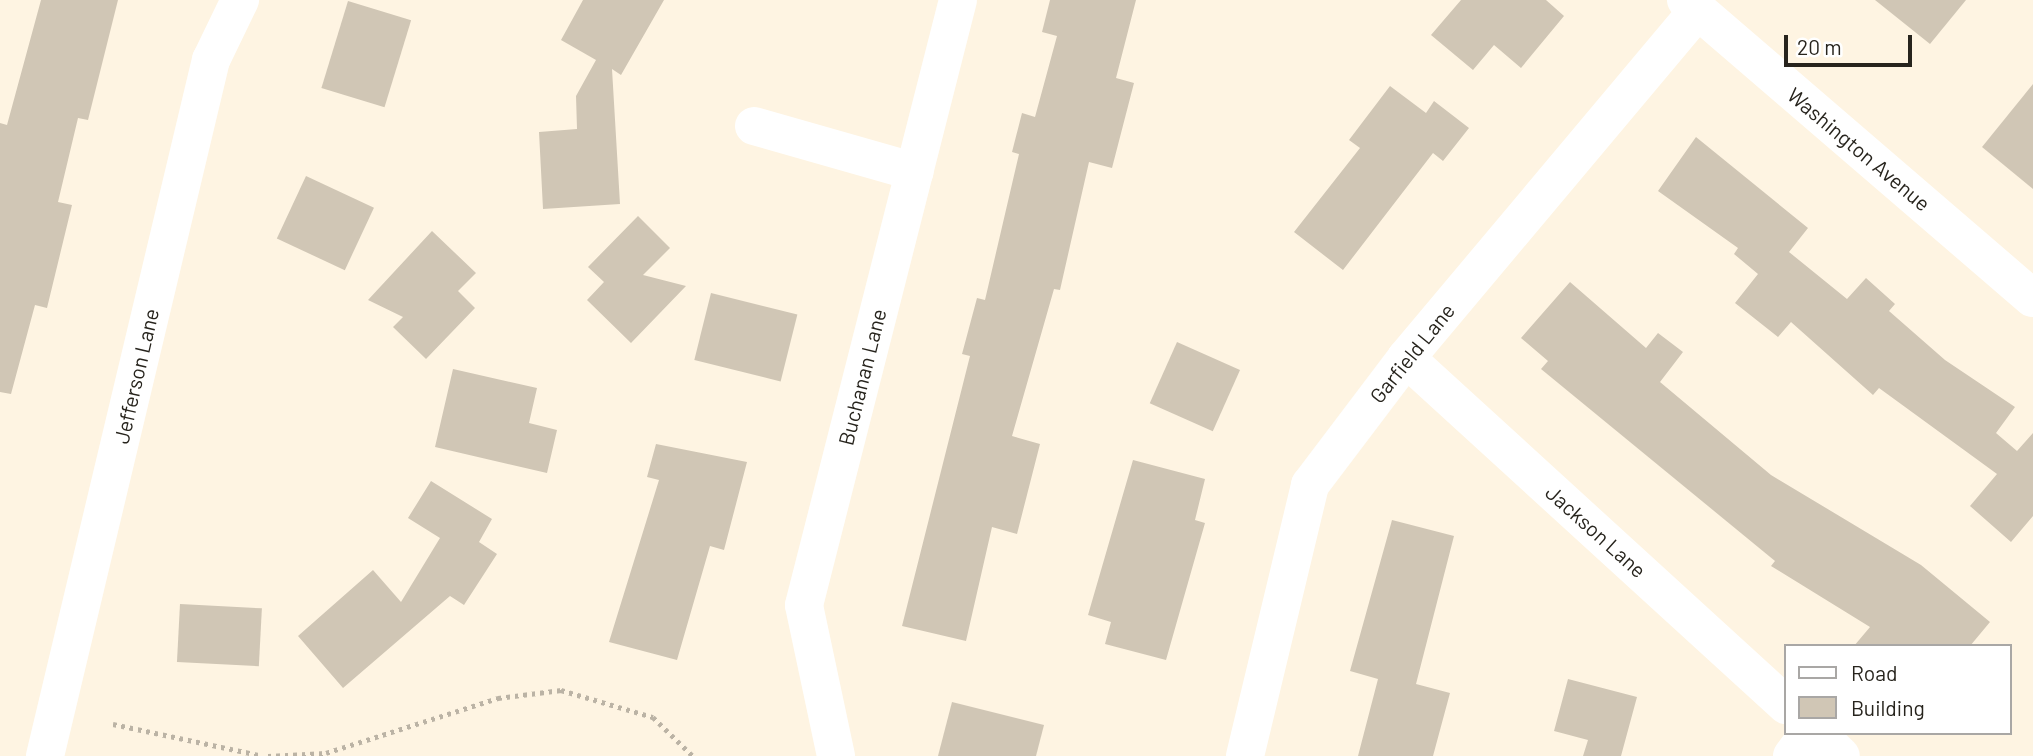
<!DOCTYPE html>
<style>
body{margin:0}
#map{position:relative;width:2033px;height:756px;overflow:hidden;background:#fef4e2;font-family:Barlow,sans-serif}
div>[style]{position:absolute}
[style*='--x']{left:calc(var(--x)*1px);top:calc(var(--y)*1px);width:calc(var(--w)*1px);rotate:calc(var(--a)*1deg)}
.building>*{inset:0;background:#d0c6b5;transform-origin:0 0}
.path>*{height:4.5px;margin-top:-2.25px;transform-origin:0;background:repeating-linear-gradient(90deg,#bbb3a5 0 3.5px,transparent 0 8.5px)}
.minor>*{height:38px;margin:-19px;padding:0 19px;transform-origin:19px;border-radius:19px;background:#fff}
span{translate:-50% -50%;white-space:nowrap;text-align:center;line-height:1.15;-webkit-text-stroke:7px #fff;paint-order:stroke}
.street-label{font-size:21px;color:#27241d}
.legend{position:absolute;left:1784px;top:644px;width:228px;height:91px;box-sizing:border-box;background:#fff;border:2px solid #a9a7a5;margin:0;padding:9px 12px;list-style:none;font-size:21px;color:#27241d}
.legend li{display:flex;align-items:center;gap:14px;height:35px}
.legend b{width:35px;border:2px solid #a9a7a5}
.scale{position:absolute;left:1784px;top:35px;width:128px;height:32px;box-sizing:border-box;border:4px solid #27241d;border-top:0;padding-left:9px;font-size:21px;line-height:24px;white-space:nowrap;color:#27241d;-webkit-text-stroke:5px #fff;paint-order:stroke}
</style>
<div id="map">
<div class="building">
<i style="clip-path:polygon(41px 0,118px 0,88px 120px,78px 118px,58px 202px,72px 205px,47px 308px,35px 305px,11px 394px,0 392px,0 123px,7px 125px)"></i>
<i style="clip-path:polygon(583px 0,664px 0,621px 75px,612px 69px,620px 204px,543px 209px,539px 132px,577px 129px,576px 96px,596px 60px,561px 40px)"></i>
<i style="clip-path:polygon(1050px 0,1136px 0,1116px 78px,1134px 83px,1112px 168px,1089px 162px,1060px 290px,1054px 289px,1012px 436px,1040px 444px,1017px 534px,992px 527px,966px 641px,902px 626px,970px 356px,962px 354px,977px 298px,985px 300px,1019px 154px,1012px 152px,1022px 113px,1035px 117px,1057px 36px,1042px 32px)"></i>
<i style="clip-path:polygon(1461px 0,1546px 0,1564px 16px,1521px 68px,1494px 45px,1473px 70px,1431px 35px)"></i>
<i style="clip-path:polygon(1875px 0,1966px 0,1930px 44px)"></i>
<i style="left:348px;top:1px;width:66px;height:91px;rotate:17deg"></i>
<i style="clip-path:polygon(2033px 84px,2033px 189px,1982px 147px)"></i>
<i style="clip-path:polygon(1390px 86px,1426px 113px,1434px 101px,1469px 128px,1443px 161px,1433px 153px,1343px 270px,1294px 232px,1360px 148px,1349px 140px)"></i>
<i style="clip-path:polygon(1696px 137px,1808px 228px,1789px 252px,1847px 299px,1866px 278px,1895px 304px,1889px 311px,1945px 360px,2015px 407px,1996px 433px,2017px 451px,2033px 433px,2033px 516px,2011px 542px,1970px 506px,1997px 474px,1879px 388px,1873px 395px,1791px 322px,1778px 337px,1735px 303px,1758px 274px,1734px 254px,1738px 248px,1658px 191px)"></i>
<i style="left:306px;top:176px;width:75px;height:69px;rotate:25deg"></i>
<i style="clip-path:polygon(638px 216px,670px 248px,643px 275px,686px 286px,631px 343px,587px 300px,604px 282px,588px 267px)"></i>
<i style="clip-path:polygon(432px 231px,476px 273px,458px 291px,475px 308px,426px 359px,393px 327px,403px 317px,368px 300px)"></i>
<i style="clip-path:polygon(1570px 282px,1646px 348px,1658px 333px,1683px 352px,1660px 382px,1771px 475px,1921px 565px,1990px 622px,1970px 646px,1854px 646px,1870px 627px,1771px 566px,1775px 561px,1541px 369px,1548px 361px,1521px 338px)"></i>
<i style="left:711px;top:293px;width:89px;height:69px;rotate:14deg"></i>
<i style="left:1177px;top:342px;width:69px;height:67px;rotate:24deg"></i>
<i style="clip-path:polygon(453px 369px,537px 388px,529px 423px,557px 430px,547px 473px,435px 447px)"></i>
<i style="clip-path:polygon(656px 444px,747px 462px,724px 550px,710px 546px,677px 660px,609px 642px,659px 480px,647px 477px)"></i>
<i style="clip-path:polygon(1133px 460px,1205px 479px,1195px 520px,1205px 523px,1166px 660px,1105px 644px,1111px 622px,1088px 615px)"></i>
<i style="clip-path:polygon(431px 481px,492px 519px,479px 542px,497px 554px,464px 605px,450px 596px,343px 688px,298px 636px,373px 570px,401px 602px,440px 538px,408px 518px)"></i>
<i style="clip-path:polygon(1392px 520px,1454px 536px,1416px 684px,1450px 693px,1433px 756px,1358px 756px,1378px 679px,1350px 671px)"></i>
<i style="left:180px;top:604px;width:82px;height:58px;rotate:3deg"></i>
<i style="clip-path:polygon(1568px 679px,1637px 697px,1621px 756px,1583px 756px,1588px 740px,1554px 731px)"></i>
<i style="clip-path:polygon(952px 702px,1044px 725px,1036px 756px,938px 756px)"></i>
</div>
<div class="path">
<i style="--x:113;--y:724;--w:153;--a:12"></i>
<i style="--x:268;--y:756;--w:58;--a:-3"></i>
<i style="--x:326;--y:753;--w:181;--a:-17.7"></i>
<i style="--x:498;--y:698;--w:64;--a:-7.2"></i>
<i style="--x:561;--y:690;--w:96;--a:16.4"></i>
<i style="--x:653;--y:717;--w:56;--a:44.3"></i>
</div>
<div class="minor">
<i style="--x:1686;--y:0;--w:457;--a:40.7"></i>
<i style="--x:754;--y:126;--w:167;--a:15.9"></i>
<i style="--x:1406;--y:358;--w:515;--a:42.4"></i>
<i style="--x:1817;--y:733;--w:33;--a:44"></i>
<i style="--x:45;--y:756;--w:716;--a:-76.59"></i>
<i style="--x:211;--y:60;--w:67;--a:-64.2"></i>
<i style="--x:836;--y:756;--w:154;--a:-102"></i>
<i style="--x:804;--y:605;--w:624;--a:-75.72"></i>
<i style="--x:1245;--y:756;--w:279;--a:-76.5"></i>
<i style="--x:1310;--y:485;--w:159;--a:-52.9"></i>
<i style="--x:1406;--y:358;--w:453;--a:-50"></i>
<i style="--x:1792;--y:756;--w:29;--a:-54"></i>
</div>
<div class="street-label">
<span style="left:1859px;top:149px;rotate:40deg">Washington Avenue</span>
<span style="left:1412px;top:353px;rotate:-51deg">Garfield Lane</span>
<span style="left:136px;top:376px;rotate:-77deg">Jefferson Lane</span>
<span style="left:862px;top:377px;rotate:-76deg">Buchanan Lane</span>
<span style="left:1596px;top:531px;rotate:42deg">Jackson Lane</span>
</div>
<ul class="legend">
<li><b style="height:9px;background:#fff"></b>Road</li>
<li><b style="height:19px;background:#d0c6b5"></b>Building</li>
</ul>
<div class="scale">20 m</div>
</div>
